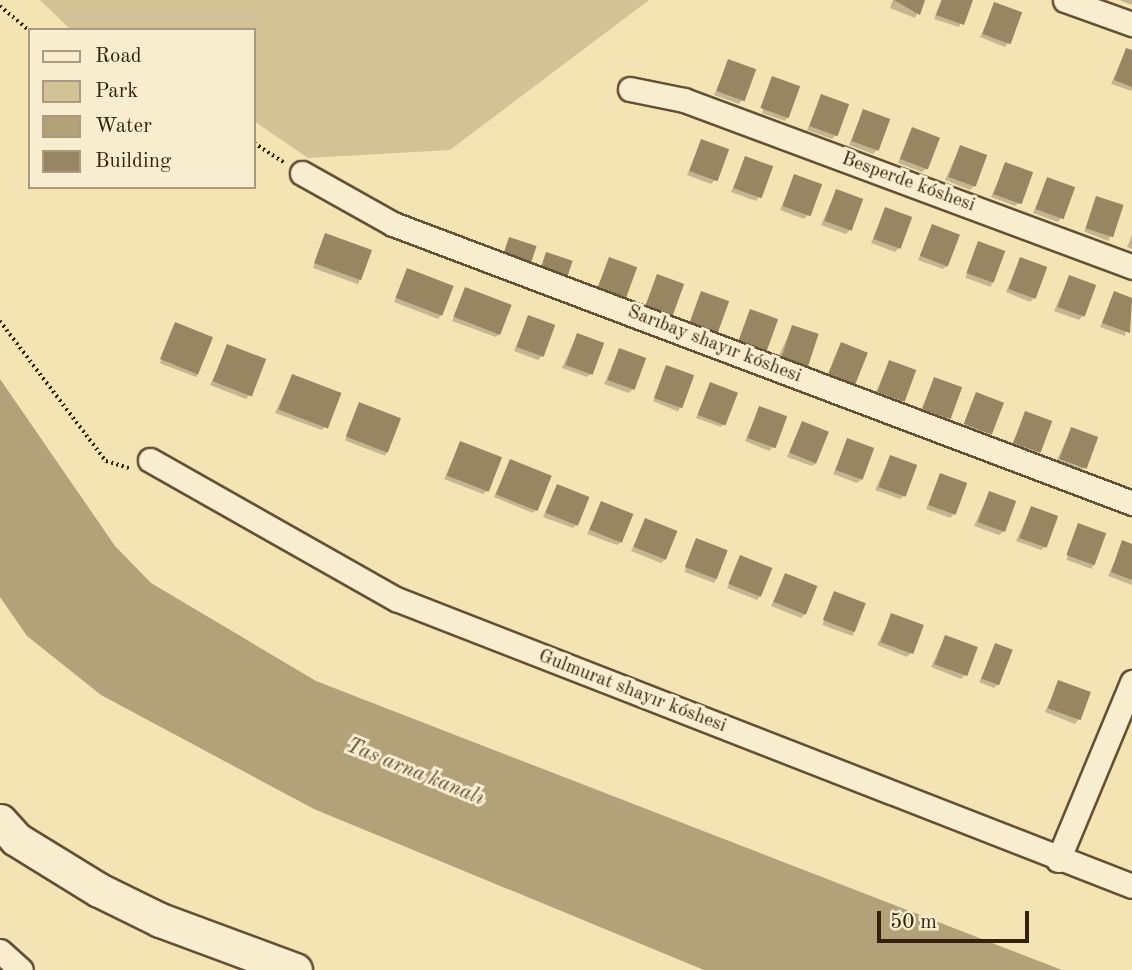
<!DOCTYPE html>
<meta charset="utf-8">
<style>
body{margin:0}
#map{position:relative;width:1132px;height:970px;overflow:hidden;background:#f4e3b3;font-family:"Old Standard TT",serif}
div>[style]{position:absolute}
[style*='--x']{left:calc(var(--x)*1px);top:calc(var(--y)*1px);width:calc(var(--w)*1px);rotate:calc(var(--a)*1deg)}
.green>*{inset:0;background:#d3c296}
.water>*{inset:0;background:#b3a17a}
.shadow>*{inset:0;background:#0003;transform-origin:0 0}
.building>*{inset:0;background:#988562;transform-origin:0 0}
.path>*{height:3.5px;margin-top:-1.75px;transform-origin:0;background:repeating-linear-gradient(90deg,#34200b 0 2px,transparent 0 5.5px)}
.roads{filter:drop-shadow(2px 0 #645135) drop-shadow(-2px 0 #645135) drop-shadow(0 2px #645135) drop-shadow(0 -2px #645135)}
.minor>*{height:23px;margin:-11.5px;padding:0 11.5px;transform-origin:11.5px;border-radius:11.5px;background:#f8edce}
.secondary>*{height:33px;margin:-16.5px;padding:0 16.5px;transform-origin:16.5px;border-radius:16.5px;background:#f8edce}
span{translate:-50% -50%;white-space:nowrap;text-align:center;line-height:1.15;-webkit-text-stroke:6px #f8edce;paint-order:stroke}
.street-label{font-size:19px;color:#34200b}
.water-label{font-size:21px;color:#604d32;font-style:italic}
.legend{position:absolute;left:28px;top:28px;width:228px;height:161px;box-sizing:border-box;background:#f8edce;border:2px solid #aa9b80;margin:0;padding:9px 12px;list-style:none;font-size:21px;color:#34200b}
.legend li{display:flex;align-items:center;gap:14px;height:35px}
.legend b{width:35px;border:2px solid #aa9b80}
.scale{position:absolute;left:877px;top:911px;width:152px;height:32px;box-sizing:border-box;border:4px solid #34200b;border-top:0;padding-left:9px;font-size:21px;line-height:24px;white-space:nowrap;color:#34200b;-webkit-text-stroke:5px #f8edce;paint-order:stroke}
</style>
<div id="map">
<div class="green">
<i style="clip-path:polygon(40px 0,649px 0,450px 150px,308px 158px,254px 121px,254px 30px,71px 30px)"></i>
</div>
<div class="water">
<i style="clip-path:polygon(0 379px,115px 546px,151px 583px,316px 681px,1062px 970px,704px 970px,314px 809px,101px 695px,27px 636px,0 597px)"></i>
</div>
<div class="shadow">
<i style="clip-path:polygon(893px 0,924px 0,915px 18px,890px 8px)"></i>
<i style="clip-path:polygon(941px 0,971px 0,959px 27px,934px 19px)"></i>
<i style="clip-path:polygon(1119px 0,1132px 0,1132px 5px)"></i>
<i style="clip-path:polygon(995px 4px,1008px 43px,1005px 47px,980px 37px)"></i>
<i style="clip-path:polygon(1126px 50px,1132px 52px,1132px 91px,1111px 84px)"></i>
<i style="clip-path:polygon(729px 61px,742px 100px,739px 104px,714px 95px)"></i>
<i style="left:773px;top:79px;width:25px;height:36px;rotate:18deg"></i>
<i style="clip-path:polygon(822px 96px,836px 135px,832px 139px,807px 130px)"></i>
<i style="clip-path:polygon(863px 111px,877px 150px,873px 154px,849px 145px)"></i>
<i style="clip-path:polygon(912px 129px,926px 169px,922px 172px,898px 163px)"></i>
<i style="clip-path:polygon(701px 141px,715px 180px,711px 184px,687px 175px)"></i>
<i style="clip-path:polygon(960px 147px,974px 186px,970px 190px,945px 180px)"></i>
<i style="clip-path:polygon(746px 158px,759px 197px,756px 201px,731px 192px)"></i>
<i style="clip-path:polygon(1006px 164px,1019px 203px,1015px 206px,991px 197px)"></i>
<i style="clip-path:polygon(795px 176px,808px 215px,804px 219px,780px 210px)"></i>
<i style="clip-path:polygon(1048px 179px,1061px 218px,1058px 222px,1033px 213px)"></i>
<i style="clip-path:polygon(836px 191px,850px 230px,846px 234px,821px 225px)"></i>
<i style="left:1097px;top:198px;width:26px;height:36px;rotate:21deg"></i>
<i style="clip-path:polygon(885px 209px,899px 248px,895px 252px,871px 243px)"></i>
<i style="clip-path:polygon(933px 226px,947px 266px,943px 269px,918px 260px)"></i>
<i style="left:325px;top:235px;width:48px;height:35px;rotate:20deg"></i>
<i style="clip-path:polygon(1132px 235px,1132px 249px,1127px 247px)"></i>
<i style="left:978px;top:243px;width:27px;height:37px;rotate:20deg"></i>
<i style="clip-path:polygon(610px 259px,624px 298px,620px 302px,595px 292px)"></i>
<i style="clip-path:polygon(1020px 259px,1034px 298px,1030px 302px,1006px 292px)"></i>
<i style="clip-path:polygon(408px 270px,441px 315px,438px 319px,394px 302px)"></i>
<i style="clip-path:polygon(658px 276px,671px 316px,668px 319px,643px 310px)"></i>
<i style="clip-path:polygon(1069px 277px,1083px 316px,1079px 320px,1054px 311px)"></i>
<i style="clip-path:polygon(466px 289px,500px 334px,496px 337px,452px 321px)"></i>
<i style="clip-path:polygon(1115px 293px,1132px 299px,1125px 336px,1100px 327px)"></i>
<i style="left:702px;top:294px;width:25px;height:36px;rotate:18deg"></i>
<i style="left:751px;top:311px;width:26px;height:37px;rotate:21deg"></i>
<i style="clip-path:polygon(528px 317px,542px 356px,538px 360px,514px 351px)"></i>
<i style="left:175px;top:324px;width:39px;height:42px;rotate:21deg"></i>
<i style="clip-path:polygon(792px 327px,806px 365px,802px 369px,777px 360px)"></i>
<i style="clip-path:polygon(577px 335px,591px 374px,587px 377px,562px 368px)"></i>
<i style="clip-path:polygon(841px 344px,855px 384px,851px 387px,827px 378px)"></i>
<i style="clip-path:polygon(228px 346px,249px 395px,246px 399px,210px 385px)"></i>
<i style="clip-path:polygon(619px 350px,633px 389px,629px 393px,604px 384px)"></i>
<i style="clip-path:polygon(889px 362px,903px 401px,899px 405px,874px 396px)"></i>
<i style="left:667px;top:367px;width:27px;height:37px;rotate:22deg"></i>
<i style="clip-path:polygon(292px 376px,325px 427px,322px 430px,275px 413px)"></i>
<i style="clip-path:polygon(934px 379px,948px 418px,944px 422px,920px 412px)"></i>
<i style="clip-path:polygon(711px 384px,724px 424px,721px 427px,696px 418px)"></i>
<i style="left:976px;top:394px;width:27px;height:37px;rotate:22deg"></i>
<i style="left:359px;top:404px;width:43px;height:39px;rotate:21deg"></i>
<i style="clip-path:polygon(759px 408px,773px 447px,769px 451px,745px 441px)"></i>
<i style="clip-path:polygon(1026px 413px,1039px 452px,1035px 455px,1011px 446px)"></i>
<i style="clip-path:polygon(802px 423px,816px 463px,812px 466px,787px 457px)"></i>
<i style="clip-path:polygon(1071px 429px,1084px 468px,1081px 471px,1056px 462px)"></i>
<i style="clip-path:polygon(848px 440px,861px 480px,857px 483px,833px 474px)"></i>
<i style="clip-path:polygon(460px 443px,487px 491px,483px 494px,444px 479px)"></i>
<i style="clip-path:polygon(890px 457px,904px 496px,900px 499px,875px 490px)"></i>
<i style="clip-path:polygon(510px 461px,537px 509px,533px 513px,494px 497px)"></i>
<i style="clip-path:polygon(940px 475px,954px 514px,950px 518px,926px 509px)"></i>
<i style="clip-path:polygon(557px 486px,576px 525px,573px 528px,543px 517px)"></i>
<i style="clip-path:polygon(989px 493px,1003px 532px,999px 535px,974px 526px)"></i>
<i style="clip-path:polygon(601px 503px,621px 542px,617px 545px,587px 534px)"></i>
<i style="clip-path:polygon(1031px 508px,1045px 547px,1041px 550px,1016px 541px)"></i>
<i style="clip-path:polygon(646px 521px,665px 559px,661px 563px,631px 551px)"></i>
<i style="left:1079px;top:525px;width:27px;height:37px;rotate:20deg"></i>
<i style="left:696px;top:540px;width:32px;height:34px;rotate:20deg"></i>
<i style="clip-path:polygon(1123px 542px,1132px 546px,1132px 585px,1108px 576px)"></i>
<i style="clip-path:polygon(741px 557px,760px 596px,757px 600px,727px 588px)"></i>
<i style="clip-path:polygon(786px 575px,805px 614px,801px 618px,771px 606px)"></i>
<i style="left:834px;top:593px;width:32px;height:34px;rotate:20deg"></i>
<i style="clip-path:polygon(892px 615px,911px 653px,907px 657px,877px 645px)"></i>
<i style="clip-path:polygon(945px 637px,965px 675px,961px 679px,931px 667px)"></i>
<i style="clip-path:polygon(996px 645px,998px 684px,994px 688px,979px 682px)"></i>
<i style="clip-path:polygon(1059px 682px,1078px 720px,1075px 724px,1045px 712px)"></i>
</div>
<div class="building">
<i style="clip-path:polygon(894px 0,925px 0,920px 15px)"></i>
<i style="clip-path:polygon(942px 0,973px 0,964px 25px,936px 15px)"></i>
<i style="left:994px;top:2px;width:30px;height:34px;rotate:20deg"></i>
<i style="clip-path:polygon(1126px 48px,1132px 50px,1132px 87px,1114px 80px)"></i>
<i style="left:728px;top:59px;width:30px;height:34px;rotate:20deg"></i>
<i style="left:772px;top:76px;width:30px;height:34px;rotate:20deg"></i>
<i style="left:821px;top:94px;width:30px;height:34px;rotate:20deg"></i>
<i style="left:863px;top:109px;width:29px;height:34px;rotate:20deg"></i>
<i style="left:912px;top:127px;width:30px;height:34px;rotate:21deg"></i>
<i style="left:701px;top:139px;width:30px;height:34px;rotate:20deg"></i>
<i style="left:960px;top:145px;width:29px;height:34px;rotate:20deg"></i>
<i style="left:745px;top:156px;width:30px;height:34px;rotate:20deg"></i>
<i style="left:1005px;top:162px;width:30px;height:34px;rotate:20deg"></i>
<i style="left:794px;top:174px;width:30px;height:34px;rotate:20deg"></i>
<i style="left:1047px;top:177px;width:30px;height:34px;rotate:20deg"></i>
<i style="left:836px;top:189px;width:29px;height:34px;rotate:20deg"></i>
<i style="left:1096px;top:196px;width:29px;height:34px;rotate:18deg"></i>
<i style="left:885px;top:207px;width:29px;height:34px;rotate:20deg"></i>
<i style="left:932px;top:224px;width:30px;height:34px;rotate:21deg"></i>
<i style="left:325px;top:233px;width:50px;height:32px;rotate:20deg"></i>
<i style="left:509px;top:237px;width:29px;height:20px;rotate:18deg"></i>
<i style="left:978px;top:241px;width:29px;height:34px;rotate:20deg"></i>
<i style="left:546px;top:252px;width:28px;height:20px;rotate:18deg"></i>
<i style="left:609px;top:257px;width:30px;height:34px;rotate:20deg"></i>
<i style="left:1020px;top:257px;width:29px;height:34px;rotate:20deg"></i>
<i style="left:407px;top:268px;width:50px;height:32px;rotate:21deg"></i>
<i style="left:657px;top:274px;width:29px;height:34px;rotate:20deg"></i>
<i style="left:1069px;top:275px;width:29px;height:34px;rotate:20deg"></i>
<i style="left:465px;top:287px;width:50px;height:32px;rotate:21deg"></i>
<i style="left:701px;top:291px;width:30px;height:34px;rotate:20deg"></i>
<i style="clip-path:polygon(1114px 291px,1132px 298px,1130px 333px,1102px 323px)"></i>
<i style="left:750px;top:309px;width:30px;height:34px;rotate:20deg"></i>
<i style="left:528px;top:315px;width:29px;height:34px;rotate:20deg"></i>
<i style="left:175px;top:322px;width:41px;height:40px;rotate:22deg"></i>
<i style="left:792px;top:325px;width:28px;height:34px;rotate:18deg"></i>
<i style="left:577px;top:333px;width:29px;height:34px;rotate:20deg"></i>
<i style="left:841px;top:342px;width:29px;height:34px;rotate:22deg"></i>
<i style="left:227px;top:344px;width:42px;height:40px;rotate:21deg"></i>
<i style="left:619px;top:348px;width:29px;height:34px;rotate:20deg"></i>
<i style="left:889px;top:360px;width:29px;height:34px;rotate:20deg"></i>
<i style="left:666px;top:365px;width:30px;height:35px;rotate:20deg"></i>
<i style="left:292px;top:374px;width:53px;height:38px;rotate:21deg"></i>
<i style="left:934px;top:377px;width:30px;height:34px;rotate:20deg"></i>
<i style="left:710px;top:382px;width:30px;height:35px;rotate:21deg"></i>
<i style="left:976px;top:392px;width:30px;height:34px;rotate:21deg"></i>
<i style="left:359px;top:402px;width:45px;height:37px;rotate:21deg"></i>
<i style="left:759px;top:406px;width:30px;height:34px;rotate:20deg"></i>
<i style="left:1025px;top:411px;width:29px;height:34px;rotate:20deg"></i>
<i style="left:802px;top:421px;width:29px;height:34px;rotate:22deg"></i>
<i style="left:1071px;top:427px;width:29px;height:34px;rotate:20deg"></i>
<i style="left:847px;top:438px;width:29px;height:34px;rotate:20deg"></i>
<i style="left:460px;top:441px;width:45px;height:37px;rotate:21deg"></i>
<i style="left:890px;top:455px;width:29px;height:34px;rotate:20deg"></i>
<i style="left:510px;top:459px;width:45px;height:38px;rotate:22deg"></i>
<i style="left:940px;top:473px;width:29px;height:34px;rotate:20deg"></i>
<i style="left:557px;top:484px;width:35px;height:31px;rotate:22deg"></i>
<i style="left:989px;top:491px;width:29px;height:33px;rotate:20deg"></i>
<i style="left:601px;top:501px;width:35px;height:31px;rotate:22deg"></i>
<i style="left:1031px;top:506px;width:29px;height:34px;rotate:20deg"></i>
<i style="left:645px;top:518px;width:35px;height:31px;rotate:22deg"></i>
<i style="left:1078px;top:523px;width:30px;height:34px;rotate:20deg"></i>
<i style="left:696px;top:538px;width:34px;height:31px;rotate:21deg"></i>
<i style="clip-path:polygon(1122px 540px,1132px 544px,1132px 580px,1111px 572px)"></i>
<i style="left:740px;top:555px;width:35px;height:31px;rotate:22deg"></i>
<i style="left:785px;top:573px;width:35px;height:31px;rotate:22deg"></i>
<i style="left:834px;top:591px;width:34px;height:31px;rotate:21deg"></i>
<i style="left:891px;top:613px;width:35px;height:31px;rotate:20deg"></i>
<i style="left:945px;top:635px;width:35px;height:31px;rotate:20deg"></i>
<i style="left:995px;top:643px;width:19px;height:38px;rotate:21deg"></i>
<i style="left:1058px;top:680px;width:35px;height:30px;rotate:20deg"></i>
</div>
<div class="path">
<i style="--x:0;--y:6;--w:39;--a:40"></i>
<i style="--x:254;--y:143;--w:37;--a:33"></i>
<i style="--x:0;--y:321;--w:176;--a:52.9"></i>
<i style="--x:106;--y:461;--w:27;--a:17"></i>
</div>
<div class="roads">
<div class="minor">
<i style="--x:1065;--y:0;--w:71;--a:19.7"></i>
<i style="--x:630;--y:89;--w:55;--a:11.5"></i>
<i style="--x:684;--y:100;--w:478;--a:20.4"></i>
<i style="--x:302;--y:173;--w:104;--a:29.3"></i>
<i style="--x:393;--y:224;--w:790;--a:20.68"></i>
<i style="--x:150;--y:460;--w:283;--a:29.5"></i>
<i style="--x:396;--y:599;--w:790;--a:21.3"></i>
<i style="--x:1058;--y:860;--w:193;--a:-67.4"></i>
<i style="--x:0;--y:951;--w:28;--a:42"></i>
</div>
<div class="secondary">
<i style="--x:0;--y:821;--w:24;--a:48"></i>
<i style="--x:16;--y:839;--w:97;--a:31.6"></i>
<i style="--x:99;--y:890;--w:68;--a:26.2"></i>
<i style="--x:160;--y:920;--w:144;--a:20.3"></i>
</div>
</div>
<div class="street-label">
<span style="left:908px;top:183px;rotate:20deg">Besperde kóshesi</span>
<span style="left:714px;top:345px;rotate:21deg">Sarıbay shayır kóshesi</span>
<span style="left:632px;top:692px;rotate:21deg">Gulmurat shayır kóshesi</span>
</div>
<div class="water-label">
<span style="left:415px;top:773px;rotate:22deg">Tas arna kanalı</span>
</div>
<ul class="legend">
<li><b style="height:9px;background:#f8edce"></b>Road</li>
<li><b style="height:19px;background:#d3c296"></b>Park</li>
<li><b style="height:19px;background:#b3a17a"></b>Water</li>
<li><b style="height:19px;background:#988562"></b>Building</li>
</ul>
<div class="scale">50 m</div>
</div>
